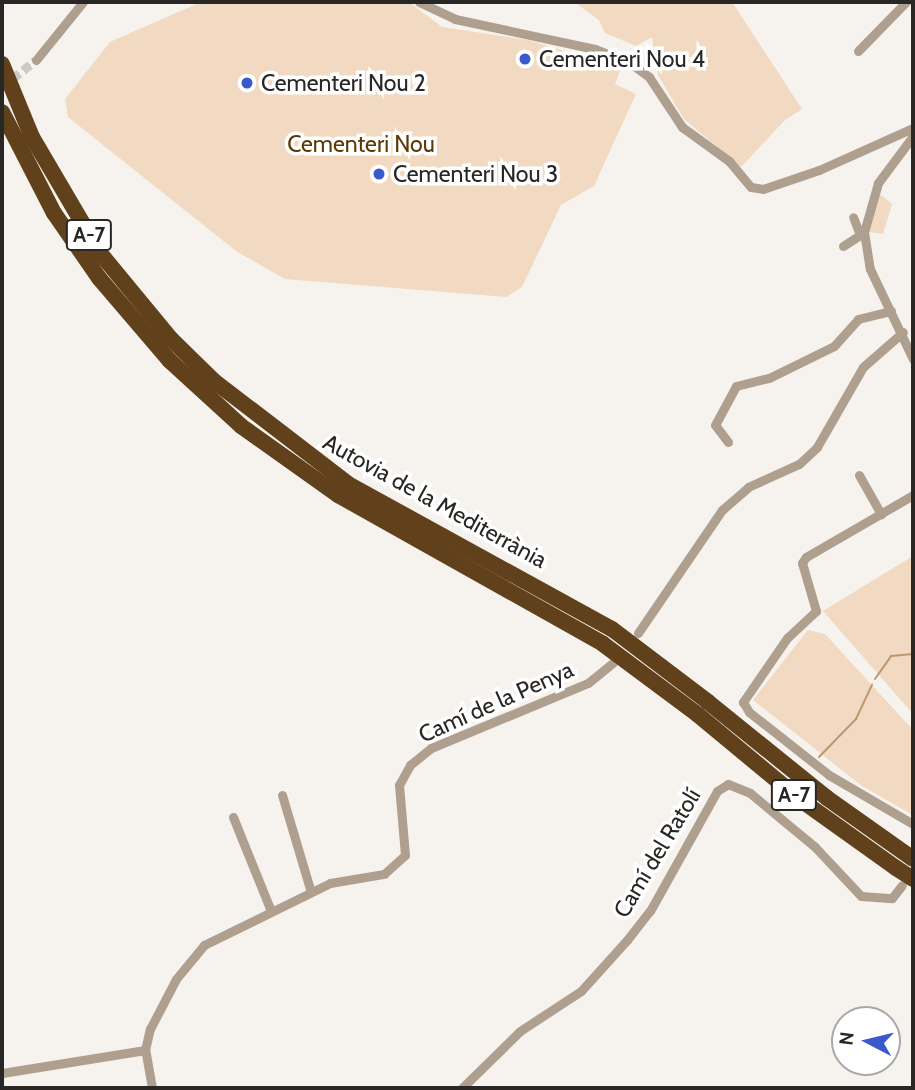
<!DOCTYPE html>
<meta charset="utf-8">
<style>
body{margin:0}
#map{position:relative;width:915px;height:1090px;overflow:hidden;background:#f6f2ed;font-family:Cabin,sans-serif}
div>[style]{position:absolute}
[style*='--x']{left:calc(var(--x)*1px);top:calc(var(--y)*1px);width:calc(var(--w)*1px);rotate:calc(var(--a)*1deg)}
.green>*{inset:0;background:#f1dac1}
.stream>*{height:2px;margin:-1px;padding:0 1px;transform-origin:1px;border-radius:1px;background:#bb9871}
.minor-tunnel>*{height:9px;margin-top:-4.5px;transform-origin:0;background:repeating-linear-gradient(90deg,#cdc9c5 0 9px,transparent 0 13.5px)}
.minor>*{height:9px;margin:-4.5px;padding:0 4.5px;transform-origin:4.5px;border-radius:4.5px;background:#af9f8e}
.motorway>*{height:16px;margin:-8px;padding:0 8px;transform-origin:8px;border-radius:8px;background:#60411c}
.motorway-bridge>*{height:16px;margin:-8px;padding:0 8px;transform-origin:8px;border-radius:8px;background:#60411c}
.dots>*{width:19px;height:19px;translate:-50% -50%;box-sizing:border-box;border:4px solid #fff;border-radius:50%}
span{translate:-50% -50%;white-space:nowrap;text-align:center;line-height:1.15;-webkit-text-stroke:7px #fff;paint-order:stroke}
.shield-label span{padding:2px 5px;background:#fff;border:2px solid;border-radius:5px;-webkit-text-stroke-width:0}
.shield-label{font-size:21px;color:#282725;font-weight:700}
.poi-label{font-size:23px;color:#282725}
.left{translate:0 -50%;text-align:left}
.park-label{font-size:23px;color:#5c3806}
.street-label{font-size:23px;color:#282725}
.frame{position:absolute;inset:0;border:4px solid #282725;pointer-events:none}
.north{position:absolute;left:831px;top:1006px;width:70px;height:70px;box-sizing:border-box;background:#fff;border:2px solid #a9a9a8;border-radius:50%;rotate:277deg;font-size:19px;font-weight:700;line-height:28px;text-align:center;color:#282725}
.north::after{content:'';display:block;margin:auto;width:24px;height:32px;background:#3a5acb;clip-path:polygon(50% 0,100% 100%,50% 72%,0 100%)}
</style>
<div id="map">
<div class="green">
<i style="clip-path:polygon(201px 2px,409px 2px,442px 27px,528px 40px,621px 68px,615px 84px,636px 94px,594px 186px,561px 205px,522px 287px,506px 297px,285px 279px,236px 251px,68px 117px,65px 99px,110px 42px)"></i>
<i style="clip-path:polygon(574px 2px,732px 2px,802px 109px,785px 120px,741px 167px,684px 119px,658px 75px,652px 37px,636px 46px,605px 33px,599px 20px)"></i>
<i style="clip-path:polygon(876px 191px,892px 204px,883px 234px,869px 232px)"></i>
<i style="clip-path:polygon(913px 556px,913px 714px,823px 611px)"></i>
<i style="clip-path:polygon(808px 630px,825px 634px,913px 730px,913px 815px,862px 786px,753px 700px)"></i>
</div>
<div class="stream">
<i style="--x:875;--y:679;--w:28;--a:-55"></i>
<i style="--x:891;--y:656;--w:22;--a:-5"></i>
<i style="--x:819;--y:757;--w:53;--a:-45.8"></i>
<i style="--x:856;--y:719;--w:38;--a:-65"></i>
</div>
<div class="minor-tunnel">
<i style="--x:2;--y:87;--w:43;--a:-38.5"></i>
</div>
<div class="minor">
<i style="--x:419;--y:2;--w:40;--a:25"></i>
<i style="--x:455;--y:19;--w:143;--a:12.1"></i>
<i style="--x:595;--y:49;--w:38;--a:22"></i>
<i style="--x:630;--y:63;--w:24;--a:36"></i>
<i style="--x:649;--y:77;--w:60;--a:56.6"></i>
<i style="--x:682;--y:127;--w:58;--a:35.9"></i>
<i style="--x:729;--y:161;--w:34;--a:50"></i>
<i style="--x:751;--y:187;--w:12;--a:9"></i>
<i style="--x:763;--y:189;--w:59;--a:-18.7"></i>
<i style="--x:819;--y:170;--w:103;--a:-24.1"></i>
<i style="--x:858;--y:51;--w:69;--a:-45.6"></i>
<i style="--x:36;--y:60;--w:75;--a:-51"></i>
<i style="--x:913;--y:136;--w:59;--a:126.7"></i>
<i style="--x:878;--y:183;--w:51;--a:105.9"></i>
<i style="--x:864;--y:232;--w:37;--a:81"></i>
<i style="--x:870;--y:269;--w:100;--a:64.5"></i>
<i style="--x:843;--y:246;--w:20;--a:-33"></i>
<i style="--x:860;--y:235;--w:19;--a:-111"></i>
<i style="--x:728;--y:442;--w:21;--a:-127"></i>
<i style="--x:715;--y:425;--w:44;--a:-61.7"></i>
<i style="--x:736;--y:386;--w:34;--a:-14"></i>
<i style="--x:769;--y:378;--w:72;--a:-26.2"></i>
<i style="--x:834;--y:346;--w:36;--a:-48"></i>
<i style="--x:858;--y:319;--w:34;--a:-14"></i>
<i style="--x:859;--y:475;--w:45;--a:60.6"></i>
<i style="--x:913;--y:495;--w:124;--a:149.9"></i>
<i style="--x:806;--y:557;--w:7;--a:124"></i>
<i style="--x:802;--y:563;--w:50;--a:73.7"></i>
<i style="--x:816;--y:611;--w:40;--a:137"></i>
<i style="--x:787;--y:638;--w:78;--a:124.5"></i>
<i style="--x:743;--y:702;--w:12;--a:59"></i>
<i style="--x:749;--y:712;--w:102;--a:38.2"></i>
<i style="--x:829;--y:775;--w:97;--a:30.3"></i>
<i style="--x:638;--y:633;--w:149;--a:-55.7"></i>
<i style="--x:722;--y:510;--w:35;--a:-41"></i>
<i style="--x:748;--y:487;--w:56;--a:-24.3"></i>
<i style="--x:799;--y:464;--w:25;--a:-43"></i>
<i style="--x:817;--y:447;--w:92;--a:-60.1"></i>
<i style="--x:863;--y:367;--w:53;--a:-41.2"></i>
<i style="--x:282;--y:795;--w:101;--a:73.4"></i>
<i style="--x:233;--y:817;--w:101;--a:68"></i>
<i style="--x:2;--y:1073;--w:145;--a:-9.1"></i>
<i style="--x:152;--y:1088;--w:39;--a:-100"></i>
<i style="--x:145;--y:1050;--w:22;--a:-77"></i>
<i style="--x:150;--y:1029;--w:56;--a:-62.5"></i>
<i style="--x:176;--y:979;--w:44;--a:-50.5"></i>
<i style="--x:204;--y:945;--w:140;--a:-26.2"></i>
<i style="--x:330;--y:883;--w:55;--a:-9.5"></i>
<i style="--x:384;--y:874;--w:28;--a:-42"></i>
<i style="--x:405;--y:855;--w:70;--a:-94.9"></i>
<i style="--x:399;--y:785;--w:23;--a:-61"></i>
<i style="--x:410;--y:765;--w:27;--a:-39"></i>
<i style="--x:431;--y:748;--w:170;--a:-22.5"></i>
<i style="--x:588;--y:683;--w:32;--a:-39"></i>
<i style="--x:462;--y:1088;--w:81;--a:-44.5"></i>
<i style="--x:520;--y:1031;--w:73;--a:-33.3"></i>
<i style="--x:581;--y:991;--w:69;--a:-48"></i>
<i style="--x:627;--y:940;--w:37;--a:-52"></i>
<i style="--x:650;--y:911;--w:137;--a:-60.8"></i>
<i style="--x:717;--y:791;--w:13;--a:-32"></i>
<i style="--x:728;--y:784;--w:24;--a:22"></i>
<i style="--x:750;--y:793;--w:85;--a:39.7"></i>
<i style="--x:815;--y:847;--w:67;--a:46.8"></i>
<i style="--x:861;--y:896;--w:31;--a:4"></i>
<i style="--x:892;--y:898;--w:16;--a:-52"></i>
</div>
<div class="motorway">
<i style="--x:2;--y:64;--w:79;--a:67.7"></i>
<i style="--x:32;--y:137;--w:134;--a:59.6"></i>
<i style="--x:100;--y:253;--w:112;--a:50.5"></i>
<i style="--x:171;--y:339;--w:60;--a:44.3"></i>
<i style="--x:214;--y:381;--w:169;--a:37.5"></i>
<i style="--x:348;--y:484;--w:301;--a:28.8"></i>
<i style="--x:2;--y:112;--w:114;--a:62.8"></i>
<i style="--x:54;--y:213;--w:79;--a:55.3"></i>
<i style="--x:99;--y:278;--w:108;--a:49.5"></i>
<i style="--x:169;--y:360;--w:98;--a:42.5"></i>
<i style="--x:241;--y:426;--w:119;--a:35.4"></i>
<i style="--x:338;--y:495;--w:304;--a:29.3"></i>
<i style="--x:708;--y:702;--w:153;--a:38.9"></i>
<i style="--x:827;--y:798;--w:105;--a:35.3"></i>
<i style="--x:697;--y:714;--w:131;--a:39.7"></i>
<i style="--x:798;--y:798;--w:120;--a:35.5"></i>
</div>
<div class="motorway-bridge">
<i style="--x:612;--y:629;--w:121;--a:37.2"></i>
<i style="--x:603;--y:644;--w:117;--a:36.7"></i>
<i style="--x:896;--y:868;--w:20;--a:33"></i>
</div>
<div class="dots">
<i style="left:525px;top:59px;background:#3a5acb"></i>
<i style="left:247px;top:83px;background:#3a5acb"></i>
<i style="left:379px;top:174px;background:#3a5acb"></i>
</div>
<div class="shield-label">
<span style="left:89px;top:235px">A-7</span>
<span style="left:794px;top:795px">A-7</span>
</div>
<div class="poi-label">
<span class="left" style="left:539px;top:59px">Cementeri Nou 4</span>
<span class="left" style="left:261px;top:83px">Cementeri Nou 2</span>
<span class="left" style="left:393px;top:174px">Cementeri Nou 3</span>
</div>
<div class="park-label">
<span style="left:361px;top:144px">Cementeri Nou</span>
</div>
<div class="street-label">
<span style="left:435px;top:501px;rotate:29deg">Autovia de la Mediterrània</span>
<span style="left:496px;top:702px;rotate:-24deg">Camí de la Penya</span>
<span style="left:657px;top:853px;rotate:-59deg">Camí del Ratolí</span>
</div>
<div class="frame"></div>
<div class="north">N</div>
</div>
